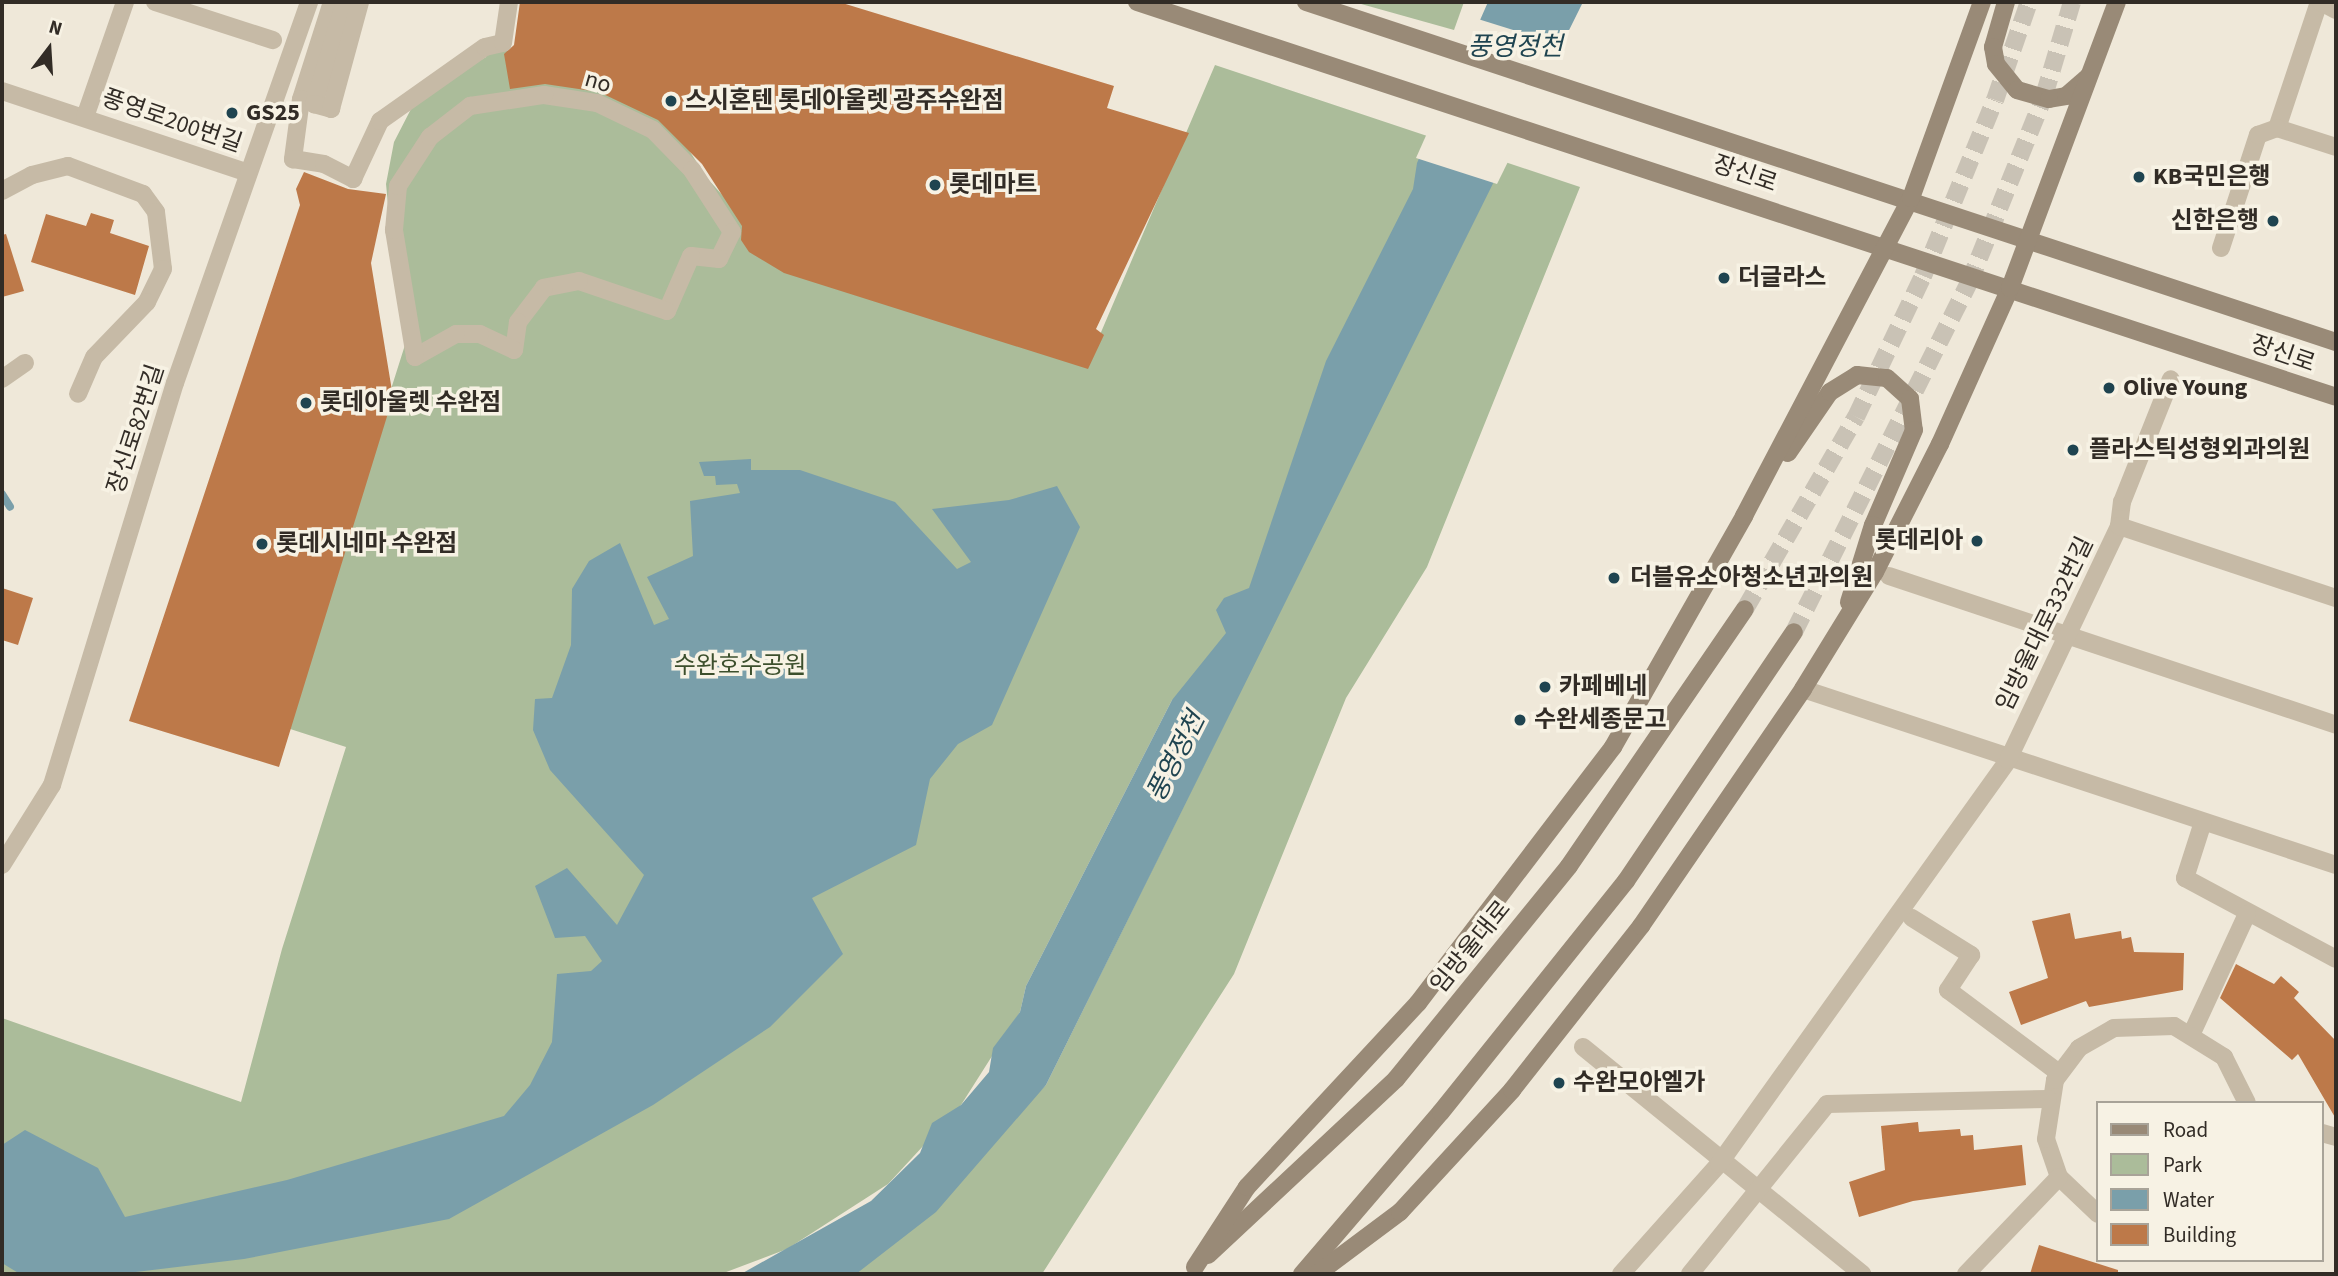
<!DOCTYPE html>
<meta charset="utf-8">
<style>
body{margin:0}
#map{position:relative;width:2338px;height:1276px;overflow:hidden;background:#efe8d9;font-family:"Source Sans 3","Noto Sans KR",sans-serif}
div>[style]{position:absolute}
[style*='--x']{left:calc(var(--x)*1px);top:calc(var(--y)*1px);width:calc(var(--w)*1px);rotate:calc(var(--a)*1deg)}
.green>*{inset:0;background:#abbc9a}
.water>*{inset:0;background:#7a9faa}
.pier>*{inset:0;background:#efe8d9}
.stream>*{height:8px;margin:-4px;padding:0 4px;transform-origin:4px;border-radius:4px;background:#7a9faa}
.building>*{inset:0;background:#bd7949}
.secondary-tunnel>*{height:18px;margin-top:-9px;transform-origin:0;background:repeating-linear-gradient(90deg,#c9c2b5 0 18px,transparent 0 27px)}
.street>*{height:18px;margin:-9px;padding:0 9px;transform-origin:9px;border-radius:9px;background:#c6baa6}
.secondary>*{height:18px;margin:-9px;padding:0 9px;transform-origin:9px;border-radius:9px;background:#998a77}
.dots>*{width:19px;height:19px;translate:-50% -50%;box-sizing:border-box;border:4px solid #f7f2e4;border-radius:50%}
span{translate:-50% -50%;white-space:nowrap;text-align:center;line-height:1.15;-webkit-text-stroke:7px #f7f2e4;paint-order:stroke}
.street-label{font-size:24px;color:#322c26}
.poi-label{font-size:24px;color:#322c26;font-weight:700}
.left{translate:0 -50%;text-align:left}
.right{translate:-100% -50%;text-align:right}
.park-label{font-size:24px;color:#3c4f2c}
.water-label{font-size:26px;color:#1f4450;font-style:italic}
.frame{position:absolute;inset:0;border:4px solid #322c26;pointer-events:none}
.legend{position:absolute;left:2096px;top:1101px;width:228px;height:161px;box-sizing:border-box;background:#f7f2e4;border:2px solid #a8a398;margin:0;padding:9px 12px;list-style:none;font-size:21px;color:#322c26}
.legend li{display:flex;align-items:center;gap:14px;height:35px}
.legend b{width:35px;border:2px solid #a8a398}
.north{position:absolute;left:14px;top:14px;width:70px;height:70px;-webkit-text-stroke:5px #f7f2e4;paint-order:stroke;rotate:17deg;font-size:19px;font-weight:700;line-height:28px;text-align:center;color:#322c26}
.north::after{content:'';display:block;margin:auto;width:24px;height:32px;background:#322c26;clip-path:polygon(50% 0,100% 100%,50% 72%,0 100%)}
</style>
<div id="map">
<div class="green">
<i style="clip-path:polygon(1354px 2px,1464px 2px,1454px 30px)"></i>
<i style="clip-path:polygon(507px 43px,510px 77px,590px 75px,677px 131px,706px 177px,753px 229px,1093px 351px,1215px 65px,1580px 187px,1427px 567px,1346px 698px,1234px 974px,1042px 1274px,853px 1274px,1046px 1085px,1244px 684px,1172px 700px,1026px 986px,1020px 1012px,961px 1105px,888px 1184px,787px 1249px,721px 1274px,2px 1274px,2px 1018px,241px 1102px,282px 949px,346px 747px,284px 727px,411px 326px,391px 235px,386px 184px,394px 142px,411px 109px,449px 78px,486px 57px,485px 47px)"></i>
</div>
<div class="water">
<i style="clip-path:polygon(1488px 2px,1583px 2px,1046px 1085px,936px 1212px,856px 1274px,741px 1274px,871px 1201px,920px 1153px,932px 1123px,961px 1105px,989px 1072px,993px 1048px,1020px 1012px,1026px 986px,1172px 700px,1226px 633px,1216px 610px,1224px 598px,1249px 588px,1326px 361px,1413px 189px,1417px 163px)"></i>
<i style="clip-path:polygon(751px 459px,751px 470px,800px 470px,895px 502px,957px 569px,971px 562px,932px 509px,1009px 500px,1057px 486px,1080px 527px,992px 725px,958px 744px,930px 779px,916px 845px,812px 898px,843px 954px,770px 1027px,653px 1105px,449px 1219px,244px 1259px,119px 1274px,20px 1274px,2px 1263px,2px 1145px,25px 1130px,98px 1168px,125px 1217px,287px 1180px,504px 1116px,530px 1085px,552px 1042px,557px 974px,591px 971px,602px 961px,585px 936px,555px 938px,535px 886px,567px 868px,617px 925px,644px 875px,550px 770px,533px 730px,535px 699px,552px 698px,571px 645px,572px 589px,589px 561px,620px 543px,654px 625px,669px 619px,647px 577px,693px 556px,690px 501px,740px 493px,737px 484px,716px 485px,715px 476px,704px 476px,699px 462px)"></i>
</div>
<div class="pier">
<i style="clip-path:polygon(1478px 19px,1565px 46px,1497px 184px,1416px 158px)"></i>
</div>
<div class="stream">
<i style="--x:2;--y:494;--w:15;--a:58"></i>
</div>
<div class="building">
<i style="clip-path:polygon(520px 2px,839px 2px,1114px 86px,1107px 108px,1189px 133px,1096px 329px,1104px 335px,1088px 369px,784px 273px,749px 252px,741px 240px,742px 226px,702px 164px,658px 120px,599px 92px,545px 84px,510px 89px,504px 54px,514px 45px)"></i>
<i style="clip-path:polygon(304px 172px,348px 189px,386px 194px,371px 263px,393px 397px,279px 767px,129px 721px,300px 205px,296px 189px)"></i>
<i style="clip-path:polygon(91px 213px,114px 220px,110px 233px,149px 246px,135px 295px,31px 262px,46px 214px,86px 226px)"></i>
<i style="clip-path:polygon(6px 234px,24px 291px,2px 297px,2px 235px)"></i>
<i style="clip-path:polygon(2px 588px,33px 598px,18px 645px,2px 640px)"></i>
<i style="clip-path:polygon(2070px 913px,2075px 939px,2121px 931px,2122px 939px,2131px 937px,2134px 952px,2184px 953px,2183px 990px,2089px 1007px,2086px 1001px,2021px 1025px,2009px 992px,2048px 978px,2032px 921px)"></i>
<i style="clip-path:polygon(2236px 964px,2274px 984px,2281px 976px,2299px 992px,2294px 998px,2336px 1041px,2336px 1119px,2298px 1054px,2292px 1060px,2220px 998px)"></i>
<i style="clip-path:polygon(1918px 1122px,1919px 1132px,1960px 1129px,1961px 1136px,1973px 1135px,1974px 1150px,2022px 1145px,2026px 1185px,1913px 1201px,1859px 1217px,1849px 1182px,1885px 1170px,1881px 1126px)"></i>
<i style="clip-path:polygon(2039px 1245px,2118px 1270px,2118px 1274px,2030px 1274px)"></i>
</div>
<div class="secondary-tunnel">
<i style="--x:1745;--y:609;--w:222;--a:-60"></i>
<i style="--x:1856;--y:417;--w:156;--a:-64.6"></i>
<i style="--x:1923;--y:276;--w:190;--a:-67.8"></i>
<i style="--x:1995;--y:100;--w:104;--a:-70.9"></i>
<i style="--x:1794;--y:632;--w:390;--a:-63.4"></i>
<i style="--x:1969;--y:283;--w:201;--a:-68.1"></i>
<i style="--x:2044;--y:96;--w:98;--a:-73.4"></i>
</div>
<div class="street">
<i style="--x:155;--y:2;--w:124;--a:17.9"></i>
<i style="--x:332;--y:2;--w:102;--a:107.7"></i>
<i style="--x:301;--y:99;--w:61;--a:97.6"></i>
<i style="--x:293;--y:159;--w:31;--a:9"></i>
<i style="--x:324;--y:164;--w:33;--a:27"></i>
<i style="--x:353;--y:179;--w:64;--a:-65"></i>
<i style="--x:380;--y:121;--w:128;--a:-35.2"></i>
<i style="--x:485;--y:47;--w:18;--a:-13"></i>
<i style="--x:503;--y:43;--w:41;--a:-81.7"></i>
<i style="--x:345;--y:2;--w:107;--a:106.9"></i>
<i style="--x:314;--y:104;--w:18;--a:16"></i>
<i style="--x:331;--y:109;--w:111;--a:-74.8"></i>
<i style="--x:2319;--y:2;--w:133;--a:108.4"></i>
<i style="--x:2277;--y:128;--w:62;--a:17.9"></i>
<i style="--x:2321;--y:2;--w:17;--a:28"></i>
<i style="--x:2;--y:91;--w:257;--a:18.4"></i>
<i style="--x:544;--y:95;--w:54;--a:8.6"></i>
<i style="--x:597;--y:103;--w:62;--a:25.7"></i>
<i style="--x:653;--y:130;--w:56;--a:45.7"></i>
<i style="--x:692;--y:170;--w:74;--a:57.2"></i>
<i style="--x:732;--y:232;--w:30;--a:116"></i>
<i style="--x:719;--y:259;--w:28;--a:-174"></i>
<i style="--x:691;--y:256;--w:60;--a:113.6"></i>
<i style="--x:667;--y:311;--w:93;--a:-161.2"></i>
<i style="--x:579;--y:281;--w:36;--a:169"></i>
<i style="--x:544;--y:288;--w:43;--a:127.4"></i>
<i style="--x:518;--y:322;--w:28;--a:98"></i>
<i style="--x:514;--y:350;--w:38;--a:-155"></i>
<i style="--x:480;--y:334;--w:24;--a:180"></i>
<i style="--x:456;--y:334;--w:47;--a:150.7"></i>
<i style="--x:415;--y:357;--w:129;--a:-99.4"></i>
<i style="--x:394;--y:230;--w:44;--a:-84.8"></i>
<i style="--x:398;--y:186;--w:59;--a:-56.9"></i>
<i style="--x:430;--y:137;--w:51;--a:-37.8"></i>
<i style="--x:470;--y:106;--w:75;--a:-8.5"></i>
<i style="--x:85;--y:117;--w:122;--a:-70.8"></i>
<i style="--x:2;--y:191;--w:34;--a:-28"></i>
<i style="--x:32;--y:175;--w:37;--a:-14"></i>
<i style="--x:68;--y:166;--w:80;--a:20.5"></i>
<i style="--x:143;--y:194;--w:22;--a:54"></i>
<i style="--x:156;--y:212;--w:57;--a:83"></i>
<i style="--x:163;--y:269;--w:37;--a:116"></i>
<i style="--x:147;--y:302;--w:76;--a:133.9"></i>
<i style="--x:94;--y:357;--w:40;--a:113.4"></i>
<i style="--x:2221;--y:248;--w:119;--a:-71.9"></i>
<i style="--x:2258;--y:135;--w:20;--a:-20"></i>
<i style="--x:2;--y:379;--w:28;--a:-35"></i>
<i style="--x:2119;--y:526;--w:24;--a:-83"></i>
<i style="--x:2122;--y:502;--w:132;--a:-68.3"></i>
<i style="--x:1889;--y:576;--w:471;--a:18.4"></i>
<i style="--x:1803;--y:689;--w:561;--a:18.27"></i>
<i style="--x:2203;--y:822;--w:59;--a:107.8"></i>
<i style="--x:2185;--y:878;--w:171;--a:28.2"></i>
<i style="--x:2;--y:865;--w:94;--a:-58"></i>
<i style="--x:52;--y:785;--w:420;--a:-73"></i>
<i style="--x:175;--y:383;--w:404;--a:-70.6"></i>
<i style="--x:1912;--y:918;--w:70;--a:32.1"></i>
<i style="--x:1971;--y:955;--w:42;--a:123.3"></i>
<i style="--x:1948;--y:990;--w:139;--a:36.8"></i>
<i style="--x:2192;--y:1033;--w:131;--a:-65.2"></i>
<i style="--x:1583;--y:1047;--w:360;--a:39.1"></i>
<i style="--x:2322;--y:1133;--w:15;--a:16"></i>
<i style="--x:2098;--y:1214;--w:54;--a:-136.5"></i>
<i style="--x:2059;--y:1177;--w:40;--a:-108.9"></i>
<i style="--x:2046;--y:1139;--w:60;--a:-81.3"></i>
<i style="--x:2055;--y:1080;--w:40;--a:-53"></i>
<i style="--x:2079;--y:1048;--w:40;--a:-29.7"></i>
<i style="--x:2114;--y:1028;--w:60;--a:-1.9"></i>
<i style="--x:2174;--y:1026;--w:59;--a:31.8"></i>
<i style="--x:2224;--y:1057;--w:51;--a:63.4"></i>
<i style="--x:1621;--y:1274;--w:147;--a:-48.3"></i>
<i style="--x:1719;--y:1164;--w:497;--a:-54.4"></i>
<i style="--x:2008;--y:760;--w:259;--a:-64.6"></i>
<i style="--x:2119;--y:526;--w:229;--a:18.4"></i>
<i style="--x:1690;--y:1274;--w:218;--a:-51.1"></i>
<i style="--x:1827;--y:1104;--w:221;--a:-1.3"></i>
<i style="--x:1966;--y:1274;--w:134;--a:-46.2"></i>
</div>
<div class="secondary">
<i style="--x:1137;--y:2;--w:1262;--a:18.23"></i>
<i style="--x:1306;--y:2;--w:1085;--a:18.27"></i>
<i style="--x:2006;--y:2;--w:47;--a:106.1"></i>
<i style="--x:1993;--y:47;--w:17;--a:80"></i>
<i style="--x:1996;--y:64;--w:33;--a:51"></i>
<i style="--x:2017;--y:90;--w:33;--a:16"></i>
<i style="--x:2049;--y:99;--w:17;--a:-10"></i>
<i style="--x:2066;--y:96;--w:29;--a:-41"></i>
<i style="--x:1788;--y:453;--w:74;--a:-55.5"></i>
<i style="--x:1830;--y:392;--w:32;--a:-32"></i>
<i style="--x:1857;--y:375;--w:30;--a:6"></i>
<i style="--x:1887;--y:378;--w:31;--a:42"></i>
<i style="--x:1910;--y:399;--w:31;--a:83"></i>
<i style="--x:1914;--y:430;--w:103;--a:113.3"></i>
<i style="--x:1873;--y:525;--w:81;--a:107.3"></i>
<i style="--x:1208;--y:1255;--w:258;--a:-43.1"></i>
<i style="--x:1396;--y:1079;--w:274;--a:-50.9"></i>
<i style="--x:1569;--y:866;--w:311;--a:-55.6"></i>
<i style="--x:1195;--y:1267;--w:95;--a:-57"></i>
<i style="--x:1247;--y:1187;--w:251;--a:-47.1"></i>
<i style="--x:1418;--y:1003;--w:322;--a:-52.7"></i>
<i style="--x:1613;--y:747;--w:266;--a:-60.4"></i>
<i style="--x:1744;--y:516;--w:359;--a:-62.3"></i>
<i style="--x:1911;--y:198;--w:208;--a:-70.1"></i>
<i style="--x:1302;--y:1274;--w:213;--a:-49.4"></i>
<i style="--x:1441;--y:1112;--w:296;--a:-51.3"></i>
<i style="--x:1626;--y:881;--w:300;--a:-56"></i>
<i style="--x:1317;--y:1274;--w:104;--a:-36.8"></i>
<i style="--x:1400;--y:1212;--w:166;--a:-47.4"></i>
<i style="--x:1512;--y:1090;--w:209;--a:-51.8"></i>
<i style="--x:1641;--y:926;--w:287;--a:-55.6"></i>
<i style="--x:1803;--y:689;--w:137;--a:-58.4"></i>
<i style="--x:1875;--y:572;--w:144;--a:-63.1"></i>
<i style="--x:1940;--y:444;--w:171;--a:-65.8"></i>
<i style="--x:2010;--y:288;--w:305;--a:-69.5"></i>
</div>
<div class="dots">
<i style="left:671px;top:101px;background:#1f4450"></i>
<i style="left:232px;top:113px;background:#1f4450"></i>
<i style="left:2139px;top:177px;background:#1f4450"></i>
<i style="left:935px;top:185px;background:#1f4450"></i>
<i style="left:2273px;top:221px;background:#1f4450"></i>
<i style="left:1724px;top:278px;background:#1f4450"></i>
<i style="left:2109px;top:388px;background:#1f4450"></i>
<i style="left:306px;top:403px;background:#1f4450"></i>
<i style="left:2073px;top:450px;background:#1f4450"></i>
<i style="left:1977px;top:541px;background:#1f4450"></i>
<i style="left:262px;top:544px;background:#1f4450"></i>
<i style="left:1614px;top:578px;background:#1f4450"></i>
<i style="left:1545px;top:687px;background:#1f4450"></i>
<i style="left:1520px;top:720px;background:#1f4450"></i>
<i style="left:1559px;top:1083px;background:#1f4450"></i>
</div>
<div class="street-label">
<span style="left:598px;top:82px;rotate:16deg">no</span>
<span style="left:172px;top:121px;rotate:19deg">풍영로200번길</span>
<span style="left:1745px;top:174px;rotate:19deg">장신로</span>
<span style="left:2283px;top:354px;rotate:19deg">장신로</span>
<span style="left:136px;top:429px;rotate:-72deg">장신로82번길</span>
<span style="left:2045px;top:624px;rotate:-64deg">임방울대로332번길</span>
<span style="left:1471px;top:947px;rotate:-51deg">임방울대로</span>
</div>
<div class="poi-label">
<span class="left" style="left:685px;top:101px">스시혼텐 롯데아울렛 광주수완점</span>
<span class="left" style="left:246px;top:113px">GS25</span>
<span class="left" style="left:2153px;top:177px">KB국민은행</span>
<span class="left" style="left:949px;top:185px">롯데마트</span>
<span class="right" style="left:2259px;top:221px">신한은행</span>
<span class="left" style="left:1738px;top:278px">더글라스</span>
<span class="left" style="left:2123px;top:388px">Olive Young</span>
<span class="left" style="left:320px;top:403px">롯데아울렛 수완점</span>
<span class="left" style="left:2089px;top:450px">플라스틱성형외과의원</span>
<span class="right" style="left:1963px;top:541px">롯데리아</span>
<span class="left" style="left:276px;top:544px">롯데시네마 수완점</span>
<span class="left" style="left:1630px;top:578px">더블유소아청소년과의원</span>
<span class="left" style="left:1559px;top:687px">카페베네</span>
<span class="left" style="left:1534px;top:720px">수완세종문고</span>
<span class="left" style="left:1573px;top:1083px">수완모아엘가</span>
</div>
<div class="park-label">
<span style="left:740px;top:666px">수완호수공원</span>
</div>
<div class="water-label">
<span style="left:1515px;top:47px">풍영정천</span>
<span style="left:1176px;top:757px;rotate:-63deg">풍영정천</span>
</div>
<div class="frame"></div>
<ul class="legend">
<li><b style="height:9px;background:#998a77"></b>Road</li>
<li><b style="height:19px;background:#abbc9a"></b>Park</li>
<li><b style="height:19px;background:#7a9faa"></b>Water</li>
<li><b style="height:19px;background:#bd7949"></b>Building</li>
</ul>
<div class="north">N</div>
</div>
